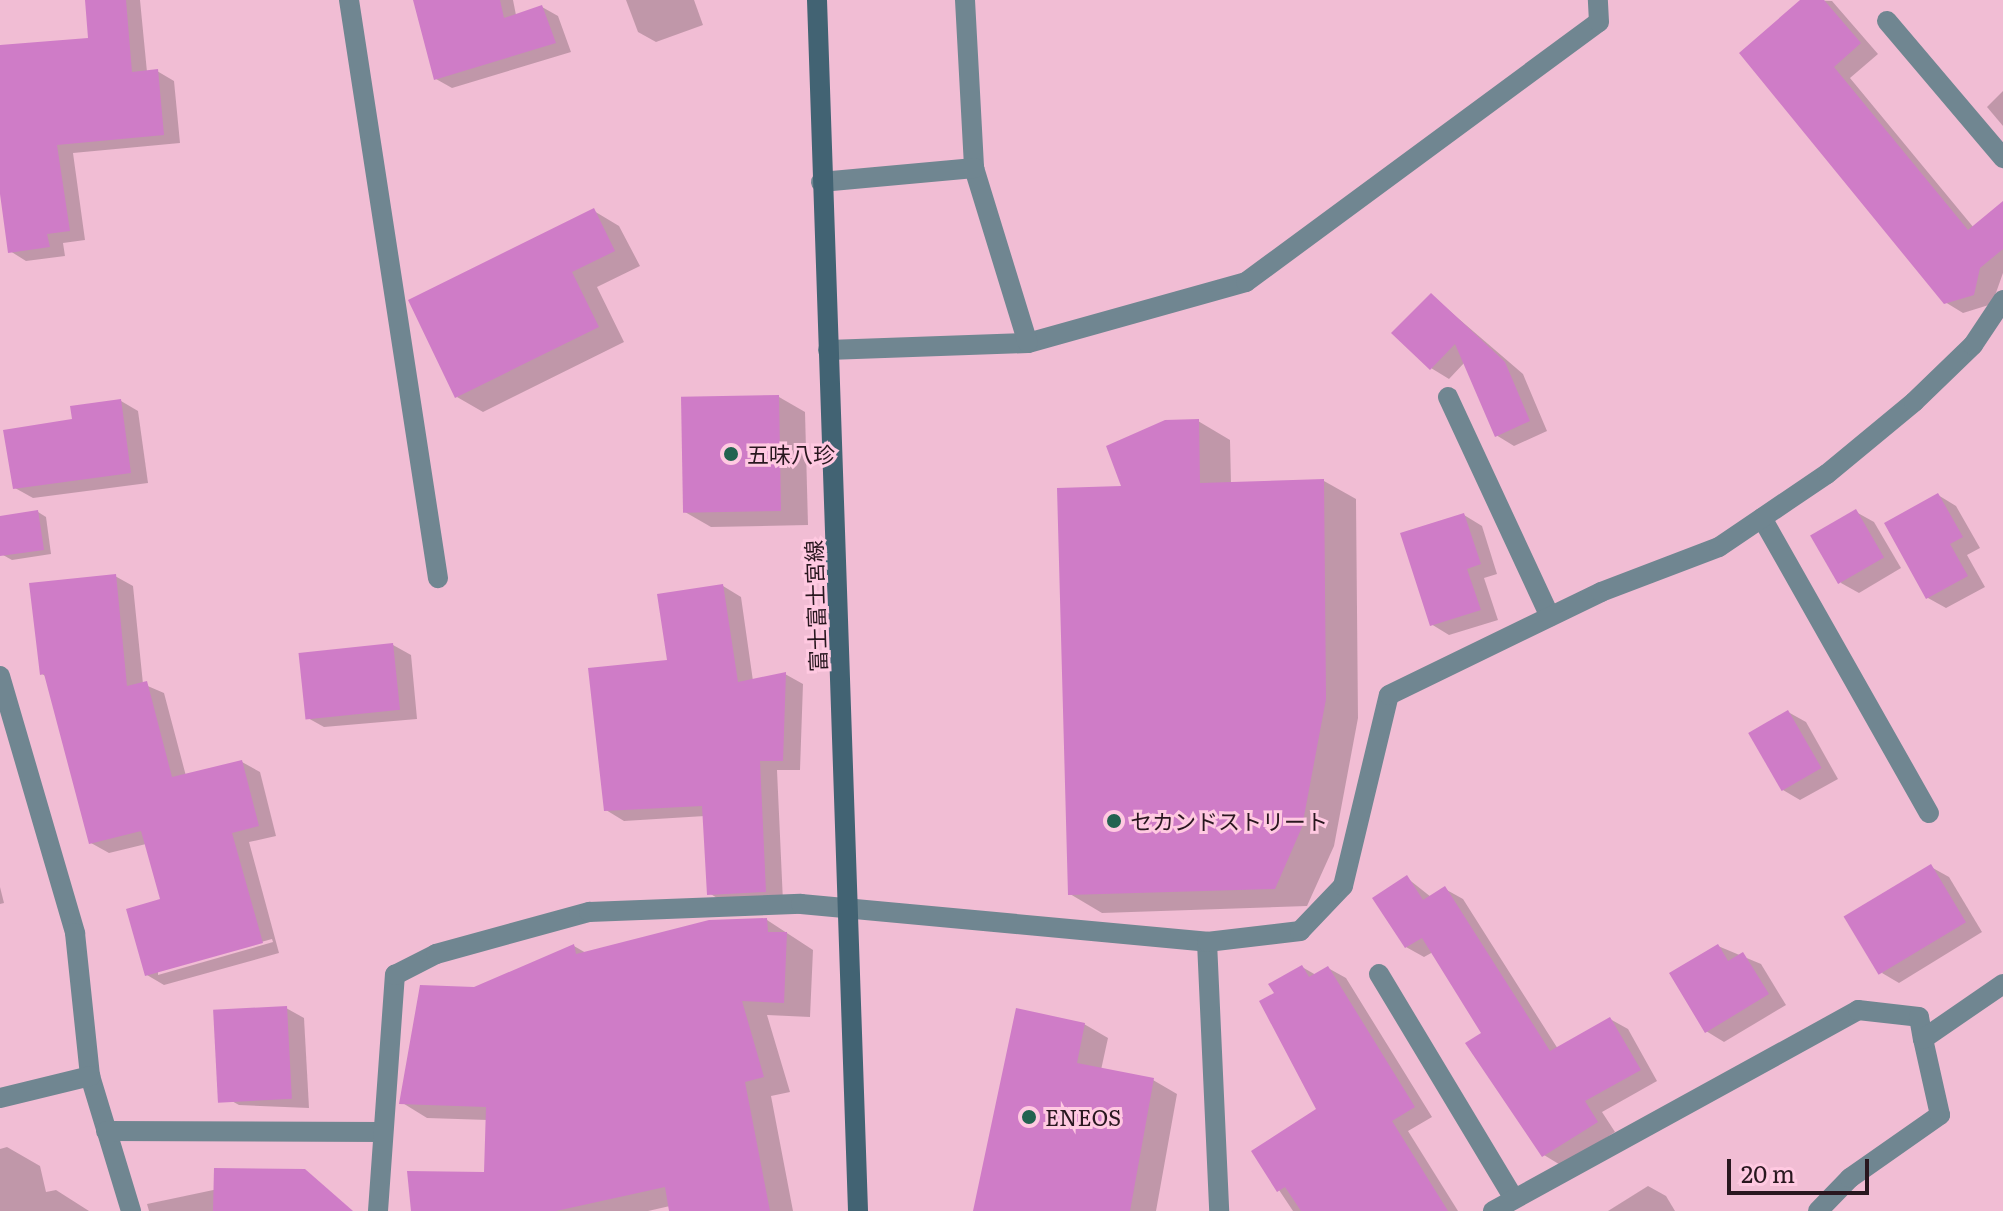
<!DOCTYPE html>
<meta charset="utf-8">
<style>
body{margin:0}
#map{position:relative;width:2003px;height:1211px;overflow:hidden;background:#f1bdd4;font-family:Literata,"Noto Sans JP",serif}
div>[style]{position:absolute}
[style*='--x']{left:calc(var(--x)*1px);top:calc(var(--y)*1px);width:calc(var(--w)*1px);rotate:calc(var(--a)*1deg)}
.shadow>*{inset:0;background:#0003}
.building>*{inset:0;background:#cf7cc7;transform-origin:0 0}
.lane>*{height:20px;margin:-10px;padding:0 10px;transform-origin:10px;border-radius:10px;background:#708691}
.street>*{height:20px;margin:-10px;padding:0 10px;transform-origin:10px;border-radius:10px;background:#708691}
.secondary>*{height:20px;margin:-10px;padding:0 10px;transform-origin:10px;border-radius:10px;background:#426373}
.dots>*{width:22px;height:22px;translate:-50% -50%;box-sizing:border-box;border:4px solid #ffc9e1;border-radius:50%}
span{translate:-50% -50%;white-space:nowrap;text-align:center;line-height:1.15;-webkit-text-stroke:6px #ffc9e1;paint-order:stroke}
.poi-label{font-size:22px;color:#29171f}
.left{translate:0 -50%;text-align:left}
.street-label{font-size:22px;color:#29171f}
.scale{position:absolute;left:1727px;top:1159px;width:142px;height:36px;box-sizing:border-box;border:4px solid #29171f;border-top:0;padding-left:10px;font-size:24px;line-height:28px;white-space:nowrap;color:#29171f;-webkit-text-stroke:6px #ffc9e1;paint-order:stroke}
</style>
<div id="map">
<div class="shadow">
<i style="clip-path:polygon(87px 0,140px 0,147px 72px,157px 71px,174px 81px,180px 143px,73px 153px,85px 240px,63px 243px,65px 256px,26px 261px,10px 251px,0 179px,0 47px,90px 40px)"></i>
<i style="clip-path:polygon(415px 0,513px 0,516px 15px,542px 7px,558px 16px,571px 52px,452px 88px,436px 79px)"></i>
<i style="clip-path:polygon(626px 0,694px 0,703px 25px,656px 42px,638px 32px)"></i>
<i style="clip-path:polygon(1803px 0,1832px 1px,1878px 54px,1850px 78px,1974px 228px,2003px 204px,2003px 273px,1992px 304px,1963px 313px,1945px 302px,1742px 53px)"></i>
<i style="clip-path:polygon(2003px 91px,2003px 126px,1987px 107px)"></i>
<i style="clip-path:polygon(594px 211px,619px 226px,640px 266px,597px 287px,624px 342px,483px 412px,457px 397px)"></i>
<i style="clip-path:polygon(1431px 295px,1523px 374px,1547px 431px,1514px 446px,1496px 435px,1465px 362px,1449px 379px,1431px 368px)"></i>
<i style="clip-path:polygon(779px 397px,805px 412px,808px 525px,711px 527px,685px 512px)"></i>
<i style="clip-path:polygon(121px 401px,138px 411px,148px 483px,33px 498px,15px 488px,74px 421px)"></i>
<i style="clip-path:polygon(1198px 421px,1230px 440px,1231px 484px,1324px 481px,1356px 499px,1358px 718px,1334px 846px,1307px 906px,1102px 913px,1070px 894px,1124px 488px)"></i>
<i style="clip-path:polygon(1938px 495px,1956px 506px,1980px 548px,1967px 555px,1985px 587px,1946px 608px,1928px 598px)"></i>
<i style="clip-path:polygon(38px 512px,46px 517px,51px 554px,12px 560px,3px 555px,0 518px)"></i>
<i style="clip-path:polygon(1856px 512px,1874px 522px,1901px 568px,1859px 593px,1841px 583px)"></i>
<i style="clip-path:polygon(1464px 515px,1482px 526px,1497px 574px,1484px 578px,1498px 620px,1449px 635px,1431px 624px)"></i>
<i style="clip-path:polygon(evenodd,115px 576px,133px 586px,143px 684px,164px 693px,186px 776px,242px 762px,260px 772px,276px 836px,249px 842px,279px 953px,164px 985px,147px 975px,162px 901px,146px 844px,109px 853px,91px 843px,47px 677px,42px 674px,115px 576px,272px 939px,273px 942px,158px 975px,158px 970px,272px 939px)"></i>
<i style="clip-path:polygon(723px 586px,741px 597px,753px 681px,785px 674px,803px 684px,800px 770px,777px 770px,783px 902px,727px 904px,709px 893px,705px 816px,624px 821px,606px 810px,669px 662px)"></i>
<i style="clip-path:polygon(393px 645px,411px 655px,417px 719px,324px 727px,306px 717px)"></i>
<i style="clip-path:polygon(1788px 712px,1806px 722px,1838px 779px,1800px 800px,1783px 790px)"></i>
<i style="clip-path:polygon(1931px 867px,1949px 877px,1982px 932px,1899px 983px,1882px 973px)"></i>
<i style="clip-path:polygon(1407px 878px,1431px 897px,1445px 889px,1463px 899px,1558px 1049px,1610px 1019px,1628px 1029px,1657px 1081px,1602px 1112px,1615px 1132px,1562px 1166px,1544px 1155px,1483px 1033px,1433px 952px,1424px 957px,1406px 947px)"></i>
<i style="clip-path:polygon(0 887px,4px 903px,0 904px)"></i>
<i style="clip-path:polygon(767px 920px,813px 950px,810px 1017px,767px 1015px,790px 1092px,771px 1096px,793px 1211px,671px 1211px,670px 1206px,648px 1211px,413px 1211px,486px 1174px,488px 1120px,427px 1118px,401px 1102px,474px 989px,574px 946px,586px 953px)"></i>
<i style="clip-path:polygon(1718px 946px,1761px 964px,1786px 1005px,1724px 1042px,1706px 1031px)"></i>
<i style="clip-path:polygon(1302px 967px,1316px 975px,1328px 968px,1346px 978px,1432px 1117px,1408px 1131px,1458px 1211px,1293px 1211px,1253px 1151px,1319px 1109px,1276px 993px)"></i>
<i style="clip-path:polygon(286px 1008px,304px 1018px,309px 1108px,239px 1105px,221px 1095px)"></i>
<i style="clip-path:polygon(1084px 1024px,1108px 1038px,1101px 1070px,1153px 1080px,1177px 1094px,1156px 1211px,975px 1211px)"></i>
<i style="clip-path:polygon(7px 1147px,40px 1166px,46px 1192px,56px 1190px,89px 1211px,0 1211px,0 1149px)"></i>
<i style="clip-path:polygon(304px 1171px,350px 1211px,149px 1211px,147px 1204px)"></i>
<i style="clip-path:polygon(1648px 1186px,1666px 1196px,1675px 1211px,1608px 1211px)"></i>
</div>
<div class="building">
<i style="clip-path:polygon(85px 0,126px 0,132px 72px,158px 69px,164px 135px,57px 145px,70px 231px,47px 234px,50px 247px,8px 253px,0 194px,0 45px,88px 38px)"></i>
<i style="clip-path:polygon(413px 0,500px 0,504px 18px,542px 5px,556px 43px,434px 80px)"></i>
<i style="clip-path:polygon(1800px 0,1824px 0,1861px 43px,1834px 67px,1968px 230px,2003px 201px,2003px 249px,1980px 268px,1974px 295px,1944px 304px,1739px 53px)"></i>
<i style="clip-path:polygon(594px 208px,615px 251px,572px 272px,599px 327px,455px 398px,408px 300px)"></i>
<i style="clip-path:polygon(1431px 293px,1505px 362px,1530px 421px,1495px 437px,1455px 344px,1430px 370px,1391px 333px)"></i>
<i style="left:779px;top:395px;width:116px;height:98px;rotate:89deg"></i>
<i style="clip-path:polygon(121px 399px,131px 473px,13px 489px,3px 430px,72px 419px,70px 406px)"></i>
<i style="clip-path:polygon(1199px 419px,1200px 483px,1324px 479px,1326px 699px,1302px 827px,1275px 889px,1068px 895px,1057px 488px,1121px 486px,1106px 446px,1165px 420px)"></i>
<i style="clip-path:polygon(1938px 493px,1963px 537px,1950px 544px,1968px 576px,1926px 599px,1884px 523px)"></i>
<i style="left:1856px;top:509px;width:56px;height:53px;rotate:60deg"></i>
<i style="clip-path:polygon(38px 510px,44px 550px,0 556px,0 516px)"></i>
<i style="clip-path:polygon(1464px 513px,1481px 564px,1467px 569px,1481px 610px,1430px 626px,1400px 533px)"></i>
<i style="clip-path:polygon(116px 574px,127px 686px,147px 681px,172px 777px,242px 760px,259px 826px,232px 833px,263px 943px,145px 976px,126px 909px,160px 899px,141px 831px,89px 844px,44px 674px,40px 675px,29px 583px)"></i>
<i style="clip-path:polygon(723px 584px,738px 682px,786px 672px,783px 761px,760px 761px,766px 892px,707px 895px,702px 806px,604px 811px,588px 668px,667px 660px,657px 594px)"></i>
<i style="left:393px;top:643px;width:67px;height:95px;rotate:84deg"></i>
<i style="left:1788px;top:710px;width:67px;height:46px;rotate:60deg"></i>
<i style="left:1931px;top:864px;width:68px;height:102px;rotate:59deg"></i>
<i style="clip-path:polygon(1407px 875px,1423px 900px,1445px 886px,1550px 1051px,1610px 1017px,1641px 1070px,1585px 1101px,1598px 1122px,1542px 1157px,1465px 1043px,1481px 1033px,1422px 938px,1405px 948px,1372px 898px)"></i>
<i style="clip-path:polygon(767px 918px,768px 932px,787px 932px,784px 1003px,742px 1001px,764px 1077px,745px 1082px,770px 1211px,669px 1211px,665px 1187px,556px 1211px,411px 1211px,407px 1171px,484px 1172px,486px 1107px,399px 1104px,420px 985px,474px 987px,574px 944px,576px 954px,709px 920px)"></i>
<i style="clip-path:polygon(1718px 944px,1728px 961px,1743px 952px,1769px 994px,1705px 1033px,1669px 973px)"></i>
<i style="clip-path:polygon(1302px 965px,1309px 977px,1328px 966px,1415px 1107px,1392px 1121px,1448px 1211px,1301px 1211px,1285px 1187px,1277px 1192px,1251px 1151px,1316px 1109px,1259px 1001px,1274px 993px,1268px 984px)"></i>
<i style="left:287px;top:1006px;width:93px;height:74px;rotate:87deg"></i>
<i style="clip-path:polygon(1016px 1008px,1085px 1023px,1077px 1063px,1154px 1078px,1130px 1211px,973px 1211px)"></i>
<i style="clip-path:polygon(214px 1168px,305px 1169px,353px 1211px,213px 1211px)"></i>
</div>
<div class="lane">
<i style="--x:828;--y:350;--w:200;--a:-2"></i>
<i style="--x:1028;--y:343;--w:226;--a:-15.6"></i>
<i style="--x:1246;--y:282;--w:438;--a:-36.4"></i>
<i style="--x:1599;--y:22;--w:22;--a:-93"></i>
<i style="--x:1818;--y:1211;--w:46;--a:-45.9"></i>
<i style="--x:1850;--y:1178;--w:110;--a:-35"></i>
<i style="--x:1940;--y:1115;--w:78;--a:-102.6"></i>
</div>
<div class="street">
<i style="--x:349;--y:0;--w:585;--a:81.25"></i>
<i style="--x:965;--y:0;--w:168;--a:86.9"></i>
<i style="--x:974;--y:168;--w:183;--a:72.9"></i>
<i style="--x:1887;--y:21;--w:180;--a:49.7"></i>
<i style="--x:821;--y:182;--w:154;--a:-5.2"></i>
<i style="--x:1448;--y:397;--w:242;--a:65.1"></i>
<i style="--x:1762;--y:518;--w:339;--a:60.5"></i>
<i style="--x:0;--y:676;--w:268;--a:73.7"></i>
<i style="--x:75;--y:933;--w:144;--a:84"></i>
<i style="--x:90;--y:1076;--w:141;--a:73.1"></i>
<i style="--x:1207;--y:942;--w:269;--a:87.4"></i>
<i style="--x:1379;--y:974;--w:260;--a:59"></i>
<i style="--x:0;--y:1098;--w:93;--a:-13.7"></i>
<i style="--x:106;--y:1131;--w:276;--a:0.2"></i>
<i style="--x:378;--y:1211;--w:237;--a:-85.9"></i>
<i style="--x:395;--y:975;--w:46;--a:-27.1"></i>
<i style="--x:436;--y:954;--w:159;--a:-15.4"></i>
<i style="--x:589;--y:912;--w:212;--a:-2.2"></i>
<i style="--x:801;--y:904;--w:408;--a:5.3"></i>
<i style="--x:1207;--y:942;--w:94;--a:-6.7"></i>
<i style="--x:1300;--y:931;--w:62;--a:-46.3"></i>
<i style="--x:1343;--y:886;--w:196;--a:-76.5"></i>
<i style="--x:1389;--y:695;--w:236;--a:-25.9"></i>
<i style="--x:1601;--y:592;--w:126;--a:-20.9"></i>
<i style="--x:1719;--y:547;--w:130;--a:-34.1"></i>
<i style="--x:1827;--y:474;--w:113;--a:-39.6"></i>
<i style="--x:1914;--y:402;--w:82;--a:-44"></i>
<i style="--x:1973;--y:345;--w:54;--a:-56.3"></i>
<i style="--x:1493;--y:1211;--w:417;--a:-28.8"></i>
<i style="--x:1858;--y:1010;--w:61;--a:6.5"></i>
<i style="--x:1919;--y:1017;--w:22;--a:80"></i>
<i style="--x:1923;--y:1039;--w:97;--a:-34.5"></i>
</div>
<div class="secondary">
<i style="--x:817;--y:0;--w:1212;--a:88.06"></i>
</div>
<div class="dots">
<i style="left:731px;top:454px;background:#236350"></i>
<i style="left:1114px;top:821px;background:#236350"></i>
<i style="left:1029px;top:1117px;background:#236350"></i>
</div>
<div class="poi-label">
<span class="left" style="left:747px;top:454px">五味八珍</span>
<span class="left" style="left:1130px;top:821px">セカンドストリート</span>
<span class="left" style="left:1045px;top:1117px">ENEOS</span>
</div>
<div class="street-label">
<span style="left:815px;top:606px;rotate:-92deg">富士富士宮線</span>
</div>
<div class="scale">20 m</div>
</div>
